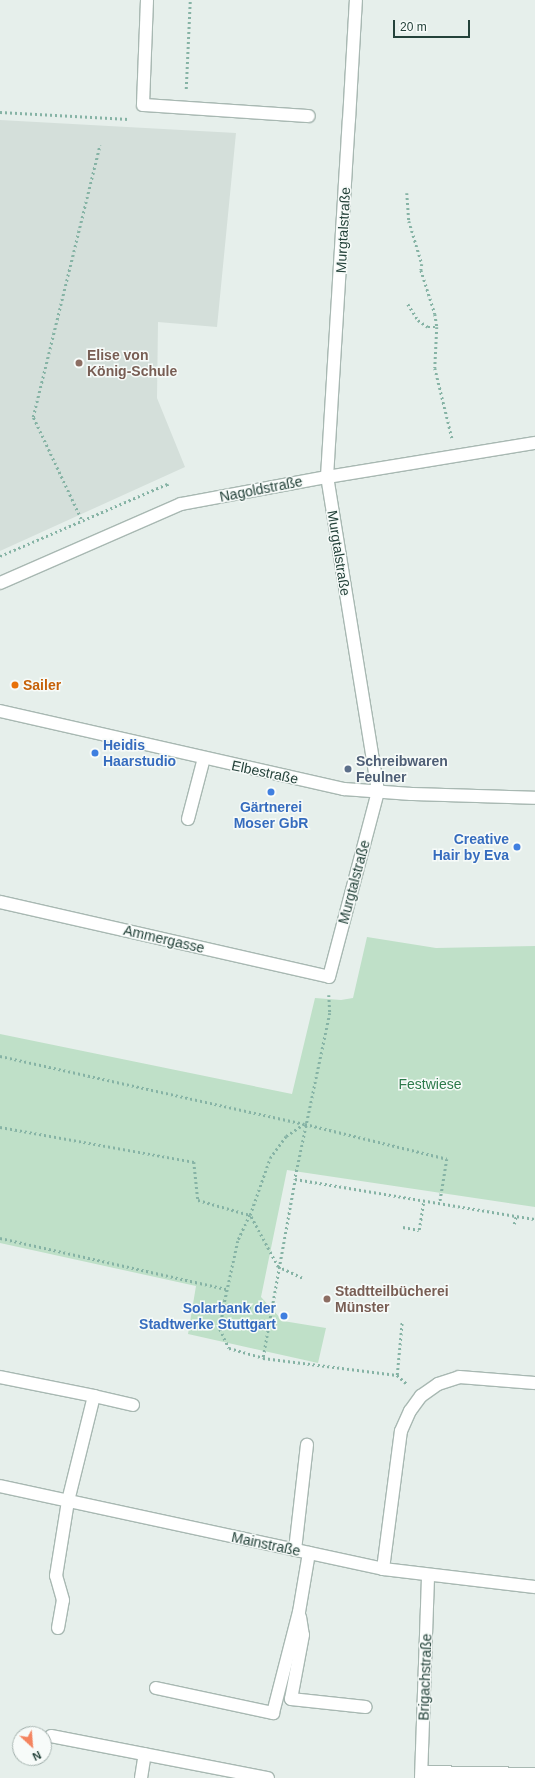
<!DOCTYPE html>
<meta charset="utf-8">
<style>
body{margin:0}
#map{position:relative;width:535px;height:1778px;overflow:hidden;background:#e6efeb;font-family:Arial,sans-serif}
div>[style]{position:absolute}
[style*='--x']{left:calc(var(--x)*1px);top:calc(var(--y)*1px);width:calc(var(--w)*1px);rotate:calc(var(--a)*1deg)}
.built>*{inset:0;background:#d4dfda}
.green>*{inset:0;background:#bfe0c8}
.path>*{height:2.5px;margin-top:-1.25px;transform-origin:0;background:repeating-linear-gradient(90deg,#86b3a5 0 2px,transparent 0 5px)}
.roads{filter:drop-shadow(1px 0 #a8b8b2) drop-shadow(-1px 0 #a8b8b2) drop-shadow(0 1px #a8b8b2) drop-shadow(0 -1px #a8b8b2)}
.service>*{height:12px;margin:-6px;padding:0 6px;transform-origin:6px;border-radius:6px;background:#fff}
.minor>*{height:12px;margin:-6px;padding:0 6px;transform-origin:6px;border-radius:6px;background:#fff}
.dots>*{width:11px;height:11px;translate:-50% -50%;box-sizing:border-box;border:2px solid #f7fbf9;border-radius:50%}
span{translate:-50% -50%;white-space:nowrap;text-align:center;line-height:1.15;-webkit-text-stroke:3px #f7fbf9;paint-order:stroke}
.street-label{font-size:14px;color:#24423a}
.education-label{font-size:14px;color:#785e54;font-weight:700}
.left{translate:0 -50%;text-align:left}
.food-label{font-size:14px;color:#c56008;font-weight:700}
.shop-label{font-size:14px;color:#366cbe;font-weight:700}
.right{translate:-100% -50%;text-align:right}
.service-label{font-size:14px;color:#4e5e75;font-weight:700}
.park-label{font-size:14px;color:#2d7a4b}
.north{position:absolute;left:12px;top:1726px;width:40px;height:40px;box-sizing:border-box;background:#f7fbf9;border:1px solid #a3b1ad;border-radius:50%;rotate:154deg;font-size:11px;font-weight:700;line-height:16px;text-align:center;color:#24423a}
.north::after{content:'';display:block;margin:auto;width:14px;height:18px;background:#f4845f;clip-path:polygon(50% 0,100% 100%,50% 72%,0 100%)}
.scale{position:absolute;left:393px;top:20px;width:77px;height:18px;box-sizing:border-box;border:2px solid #24423a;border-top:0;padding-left:5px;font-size:12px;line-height:14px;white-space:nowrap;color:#24423a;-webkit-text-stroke:3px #f7fbf9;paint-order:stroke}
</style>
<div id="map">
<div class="built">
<i style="clip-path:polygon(0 120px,236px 133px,217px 327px,158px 322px,157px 398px,185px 467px,0 551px)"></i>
</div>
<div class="green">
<i style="clip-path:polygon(367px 937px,436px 948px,535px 946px,535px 1207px,287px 1170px,261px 1297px,283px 1321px,326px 1328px,318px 1363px,188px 1334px,196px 1286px,0 1243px,0 1034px,292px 1094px,315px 998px,341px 1000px,353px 998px)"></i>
</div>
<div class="path">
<i style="--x:186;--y:89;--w:89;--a:-87.4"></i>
<i style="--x:0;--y:112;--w:129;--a:3.1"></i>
<i style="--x:407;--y:193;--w:28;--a:86"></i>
<i style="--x:409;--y:221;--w:45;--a:73.2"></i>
<i style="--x:422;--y:264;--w:6;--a:99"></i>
<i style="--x:421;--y:270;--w:46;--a:72.3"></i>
<i style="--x:435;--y:314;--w:13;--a:81"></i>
<i style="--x:437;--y:327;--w:41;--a:92.8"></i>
<i style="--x:435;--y:368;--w:72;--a:76.3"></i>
<i style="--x:408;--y:304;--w:19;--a:58"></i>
<i style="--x:418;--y:320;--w:12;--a:35"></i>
<i style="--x:428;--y:327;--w:9;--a:0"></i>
<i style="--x:81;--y:519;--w:113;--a:-115.2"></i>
<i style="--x:33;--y:417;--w:280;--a:-76.2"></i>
<i style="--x:0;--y:556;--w:182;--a:-23.3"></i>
<i style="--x:167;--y:484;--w:4;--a:63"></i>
<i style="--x:329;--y:995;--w:18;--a:87"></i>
<i style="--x:330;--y:1013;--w:170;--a:101.9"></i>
<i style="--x:295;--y:1179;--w:243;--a:9.5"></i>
<i style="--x:0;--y:1056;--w:312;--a:12.6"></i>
<i style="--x:305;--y:1124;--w:146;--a:13.8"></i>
<i style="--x:447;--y:1159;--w:44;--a:99.2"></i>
<i style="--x:0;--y:1127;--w:197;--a:10.2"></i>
<i style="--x:194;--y:1162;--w:38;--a:84"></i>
<i style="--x:198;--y:1200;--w:54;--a:16.1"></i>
<i style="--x:250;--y:1215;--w:29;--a:115"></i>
<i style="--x:238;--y:1241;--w:66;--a:102.3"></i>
<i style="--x:224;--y:1305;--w:24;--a:99"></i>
<i style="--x:220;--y:1329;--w:21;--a:65"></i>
<i style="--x:229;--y:1348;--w:35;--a:16"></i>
<i style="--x:263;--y:1358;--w:135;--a:7.2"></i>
<i style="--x:397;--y:1375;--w:13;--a:42"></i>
<i style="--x:514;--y:1224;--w:8;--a:-76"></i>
<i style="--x:403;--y:1227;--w:16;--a:11"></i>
<i style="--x:419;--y:1230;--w:30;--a:-81"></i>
<i style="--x:0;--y:1238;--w:233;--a:12.7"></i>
<i style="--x:302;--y:1278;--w:26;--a:-155"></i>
<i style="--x:278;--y:1267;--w:59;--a:-118.3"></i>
<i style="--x:250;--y:1215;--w:60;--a:-70.7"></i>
<i style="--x:270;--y:1158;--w:27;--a:-54"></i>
<i style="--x:286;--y:1136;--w:22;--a:-34"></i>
<i style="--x:224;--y:1305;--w:47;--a:3.7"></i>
<i style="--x:263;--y:1357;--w:181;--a:-79.8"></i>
<i style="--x:397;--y:1375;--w:54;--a:-84.7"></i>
</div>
<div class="roads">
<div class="service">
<i style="--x:147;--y:0;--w:105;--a:92.2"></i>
<i style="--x:143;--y:105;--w:166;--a:3.8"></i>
<i style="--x:349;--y:120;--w:120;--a:-86.7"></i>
<i style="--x:188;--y:819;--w:63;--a:-75.3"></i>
<i style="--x:0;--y:1377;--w:96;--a:11.4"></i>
<i style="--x:295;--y:1550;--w:106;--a:-83.5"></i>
<i style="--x:300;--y:1617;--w:18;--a:81"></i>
<i style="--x:303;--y:1635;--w:65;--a:100.6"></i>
<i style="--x:291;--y:1699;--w:75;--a:6.1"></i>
<i style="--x:58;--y:1628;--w:28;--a:-80"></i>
<i style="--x:63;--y:1600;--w:25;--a:-106"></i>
<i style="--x:56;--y:1576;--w:76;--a:-80.9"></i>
<i style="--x:68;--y:1501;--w:108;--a:-76.1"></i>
<i style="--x:94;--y:1396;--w:40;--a:13"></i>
<i style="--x:156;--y:1688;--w:120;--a:12.1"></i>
<i style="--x:273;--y:1713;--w:104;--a:-75.6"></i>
<i style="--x:299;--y:1612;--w:60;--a:-80.4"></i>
<i style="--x:51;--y:1736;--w:221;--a:11"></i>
<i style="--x:422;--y:1772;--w:113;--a:1"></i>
<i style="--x:141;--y:1778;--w:24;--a:-81"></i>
</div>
<div class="minor">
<i style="--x:0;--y:583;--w:197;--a:-23.6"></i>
<i style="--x:181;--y:504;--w:148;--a:-10.5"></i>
<i style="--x:327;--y:477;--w:211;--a:-9.3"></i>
<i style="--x:0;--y:711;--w:353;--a:12.8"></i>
<i style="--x:344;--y:789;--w:67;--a:4.3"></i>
<i style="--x:411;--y:794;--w:124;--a:1.8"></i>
<i style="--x:0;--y:902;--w:337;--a:12.8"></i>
<i style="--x:329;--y:977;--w:192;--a:-75.2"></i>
<i style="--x:378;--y:791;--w:318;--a:-99.2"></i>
<i style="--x:327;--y:477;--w:358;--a:-86.5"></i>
<i style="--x:0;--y:1486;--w:392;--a:12.2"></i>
<i style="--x:383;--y:1569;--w:153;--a:6.8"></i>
<i style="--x:383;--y:1569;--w:139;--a:-82.6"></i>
<i style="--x:401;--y:1431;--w:22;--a:-66"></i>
<i style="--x:410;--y:1411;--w:19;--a:-54"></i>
<i style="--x:421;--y:1396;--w:21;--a:-35"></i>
<i style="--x:438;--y:1384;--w:22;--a:-18"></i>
<i style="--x:459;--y:1377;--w:76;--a:4.5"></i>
<i style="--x:421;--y:1778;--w:202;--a:-88"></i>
</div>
</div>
<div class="dots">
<i style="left:79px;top:363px;background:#8d6e63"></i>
<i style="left:15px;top:685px;background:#e8710a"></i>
<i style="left:95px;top:753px;background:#3f7fe0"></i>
<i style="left:348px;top:769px;background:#5c6f8a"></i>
<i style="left:271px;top:792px;background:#3f7fe0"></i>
<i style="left:517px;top:847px;background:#3f7fe0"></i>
<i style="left:327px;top:1299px;background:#8d6e63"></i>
<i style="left:284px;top:1316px;background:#3f7fe0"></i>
</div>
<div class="street-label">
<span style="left:343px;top:230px;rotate:-87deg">Murgtalstraße</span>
<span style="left:261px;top:489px;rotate:-11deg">Nagoldstraße</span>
<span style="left:339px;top:553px;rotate:81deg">Murgtalstraße</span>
<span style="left:265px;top:772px;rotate:12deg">Elbestraße</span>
<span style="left:354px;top:882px;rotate:-75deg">Murgtalstraße</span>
<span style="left:164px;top:939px;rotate:13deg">Ammergasse</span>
<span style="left:266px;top:1544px;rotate:12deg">Mainstraße</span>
<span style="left:425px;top:1677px;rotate:-88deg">Brigachstraße</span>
</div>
<div class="education-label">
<span class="left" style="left:87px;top:363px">Elise von<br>König-Schule</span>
<span class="left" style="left:335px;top:1299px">Stadtteilbücherei<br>Münster</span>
</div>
<div class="food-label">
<span class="left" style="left:23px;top:685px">Sailer</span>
</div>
<div class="shop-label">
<span class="left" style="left:103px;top:753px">Heidis<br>Haarstudio</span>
<span style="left:271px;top:815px">Gärtnerei<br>Moser GbR</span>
<span class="right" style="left:509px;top:847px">Creative<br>Hair by Eva</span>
<span class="right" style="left:276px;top:1316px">Solarbank der<br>Stadtwerke Stuttgart</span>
</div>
<div class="service-label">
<span class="left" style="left:356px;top:769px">Schreibwaren<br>Feulner</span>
</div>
<div class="park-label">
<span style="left:430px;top:1084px">Festwiese</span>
</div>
<div class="north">N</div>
<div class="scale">20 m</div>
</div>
